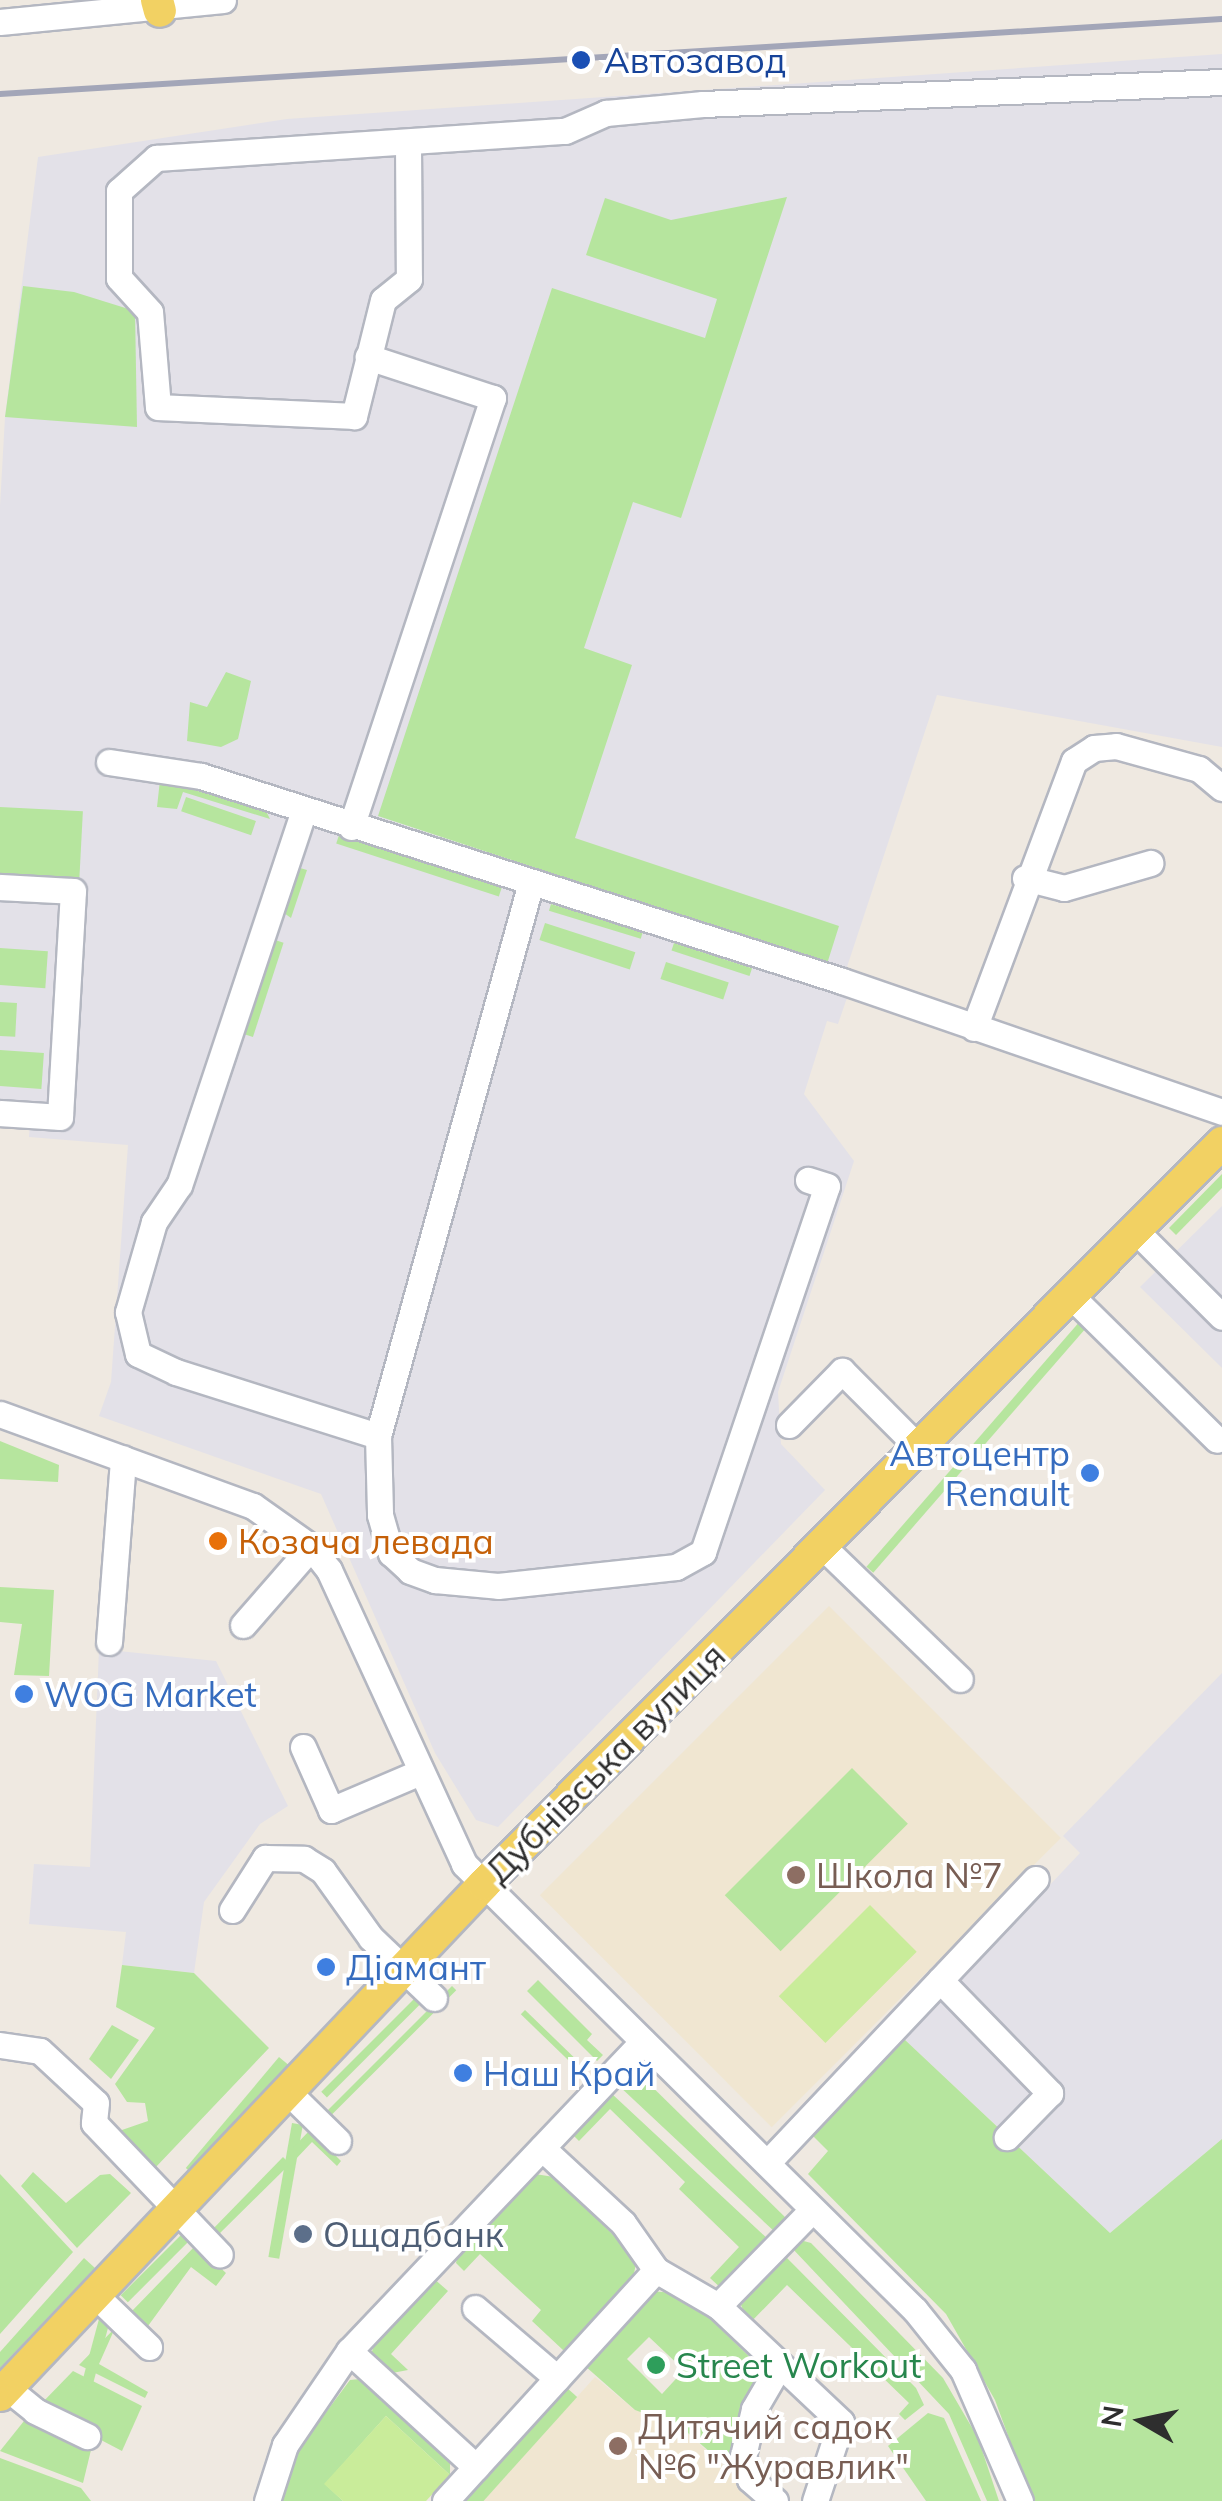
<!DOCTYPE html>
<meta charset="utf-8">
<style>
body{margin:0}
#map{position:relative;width:1222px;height:2501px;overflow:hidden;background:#efe9e1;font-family:Mulish,sans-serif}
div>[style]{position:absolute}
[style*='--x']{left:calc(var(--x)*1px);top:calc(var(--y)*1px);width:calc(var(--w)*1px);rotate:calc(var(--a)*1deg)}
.industrial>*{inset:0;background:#e3e1e8}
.education>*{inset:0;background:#f0e6d1;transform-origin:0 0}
.green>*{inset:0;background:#b6e59e;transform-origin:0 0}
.pitch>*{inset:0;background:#c9ec9a;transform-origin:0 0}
.roads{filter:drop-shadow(2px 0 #b4b7c1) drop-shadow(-2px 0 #b4b7c1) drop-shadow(0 2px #b4b7c1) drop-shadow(0 -2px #b4b7c1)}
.minor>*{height:25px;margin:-12.5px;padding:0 12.5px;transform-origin:12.5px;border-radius:12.5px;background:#fff}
.major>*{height:32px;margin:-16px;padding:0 16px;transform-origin:16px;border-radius:16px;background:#f2d163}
.rail>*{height:6px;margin:-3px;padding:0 3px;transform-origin:3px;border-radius:3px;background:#a3a6b8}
.dots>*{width:28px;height:28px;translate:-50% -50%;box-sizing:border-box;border:5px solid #fff;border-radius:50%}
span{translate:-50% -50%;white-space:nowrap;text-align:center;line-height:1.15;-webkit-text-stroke:8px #fff;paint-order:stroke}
.transit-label{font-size:35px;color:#164399}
.left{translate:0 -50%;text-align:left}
.shop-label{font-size:35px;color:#366cbe}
.right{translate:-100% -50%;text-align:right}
.food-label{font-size:35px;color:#c56008}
.street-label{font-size:35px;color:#2e2e2e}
.education-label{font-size:35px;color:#785e54}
.service-label{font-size:35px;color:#4e5e75}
.leisure-label{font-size:35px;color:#27864d}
.north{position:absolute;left:1092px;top:2371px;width:100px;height:100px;-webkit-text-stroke:8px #fff;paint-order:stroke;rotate:279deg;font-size:28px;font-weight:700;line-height:40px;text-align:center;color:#2e2e2e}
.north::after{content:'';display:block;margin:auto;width:35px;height:45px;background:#2e2e2e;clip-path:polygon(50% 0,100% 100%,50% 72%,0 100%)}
</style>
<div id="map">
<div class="industrial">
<i style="clip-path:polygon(1222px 54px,1222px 747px,937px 695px,841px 985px,850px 989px,838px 1024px,827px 1021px,804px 1094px,854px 1161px,778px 1392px,781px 1444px,825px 1490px,498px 1827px,476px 1820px,435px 1753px,321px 1494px,99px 1416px,111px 1382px,128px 1145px,29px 1137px,30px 1121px,0 1119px,0 506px,5px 417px,38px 157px,287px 119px)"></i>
<i style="clip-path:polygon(1222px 1206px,1222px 1368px,1140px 1287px)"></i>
<i style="clip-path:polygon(99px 1649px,216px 1661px,288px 1806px,260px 1824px,204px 1902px,194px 1973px,122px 1965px,126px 1932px,29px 1924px,34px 1864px,90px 1867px)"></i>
<i style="clip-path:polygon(1222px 1673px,1222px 2139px,1110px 2233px,904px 2039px,1080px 1853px,1063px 1836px)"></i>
</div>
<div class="education">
<i style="left:829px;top:1606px;width:328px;height:409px;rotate:45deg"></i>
<i style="clip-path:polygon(595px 2377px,635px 2410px,681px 2427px,761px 2501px,483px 2501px)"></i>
</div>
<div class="green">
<i style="clip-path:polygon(787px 197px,681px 518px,633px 502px,584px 648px,632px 665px,575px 838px,839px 926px,827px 964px,378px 816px,552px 288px,705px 338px,717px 299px,586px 255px,605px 198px,671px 220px)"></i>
<i style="clip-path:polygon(23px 286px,74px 292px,135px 311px,137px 427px,5px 417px)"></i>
<i style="clip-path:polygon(226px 672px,251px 681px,238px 739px,221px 747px,187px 741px,190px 702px,207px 707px)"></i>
<i style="clip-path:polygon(160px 780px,266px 811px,270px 819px,183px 792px,177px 809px,157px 807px)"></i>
<i style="left:186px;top:797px;width:74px;height:15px;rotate:19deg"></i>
<i style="left:0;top:807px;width:83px;height:73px;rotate:3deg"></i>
<i style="left:339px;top:835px;width:171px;height:9px;rotate:18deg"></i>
<i style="clip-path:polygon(300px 868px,307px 870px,291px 918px,284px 913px)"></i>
<i style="left:551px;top:904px;width:96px;height:7px;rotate:17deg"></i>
<i style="left:545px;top:923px;width:95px;height:18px;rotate:18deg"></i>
<i style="left:275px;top:940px;width:9px;height:99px;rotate:18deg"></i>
<i style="left:674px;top:943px;width:82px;height:8px;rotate:18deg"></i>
<i style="left:0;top:948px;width:48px;height:37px;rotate:4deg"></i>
<i style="left:666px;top:962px;width:66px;height:18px;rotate:18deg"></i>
<i style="left:0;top:1002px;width:17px;height:34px;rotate:3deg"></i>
<i style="left:0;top:1050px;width:44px;height:36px;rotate:4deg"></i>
<i style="clip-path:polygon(1222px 1174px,1222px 1188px,1176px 1235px,1169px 1228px)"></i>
<i style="left:1081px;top:1320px;width:9px;height:327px;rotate:41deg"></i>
<i style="clip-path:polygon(0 1441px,59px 1465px,58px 1482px,0 1479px)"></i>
<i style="clip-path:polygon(0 1587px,54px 1590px,49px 1676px,14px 1675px,22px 1624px,0 1622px)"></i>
<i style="left:852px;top:1768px;width:79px;height:180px;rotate:45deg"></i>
<i style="clip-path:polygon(122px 1965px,194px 1973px,269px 2048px,155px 2168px,119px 2131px,148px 2121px,145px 2103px,127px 2102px,115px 2084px,155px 2028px,116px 2007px)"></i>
<i style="clip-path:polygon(538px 1980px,592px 2034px,587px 2040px,603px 2055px,597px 2061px,527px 1991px)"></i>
<i style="left:452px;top:1986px;width:6px;height:180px;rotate:45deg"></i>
<i style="left:416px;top:1997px;width:8px;height:134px;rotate:45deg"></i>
<i style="left:525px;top:2010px;width:69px;height:6px;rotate:44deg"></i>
<i style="clip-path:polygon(112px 2025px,139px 2040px,111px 2079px,89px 2059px)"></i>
<i style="clip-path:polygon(904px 2039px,1110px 2233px,1222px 2139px,1222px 2501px,1032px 2501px,995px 2400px,946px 2314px,808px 2174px,828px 2151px,812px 2135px)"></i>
<i style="left:279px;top:2057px;width:16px;height:145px;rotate:40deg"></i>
<i style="clip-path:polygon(634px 2069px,788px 2220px,776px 2233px,618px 2085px)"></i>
<i style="clip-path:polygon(611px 2093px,770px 2241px,723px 2290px,710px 2278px,739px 2247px,679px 2189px,685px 2182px,610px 2109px,579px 2141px,572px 2134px)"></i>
<i style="left:292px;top:2123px;width:11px;height:136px;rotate:10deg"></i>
<i style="clip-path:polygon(310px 2130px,341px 2161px,337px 2166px,312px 2142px,294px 2161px,287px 2154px)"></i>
<i style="clip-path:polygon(283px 2157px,290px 2164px,216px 2237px,210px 2232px)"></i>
<i style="clip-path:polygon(33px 2172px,66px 2203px,100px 2175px,110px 2174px,131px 2193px,77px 2248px,21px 2186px)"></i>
<i style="clip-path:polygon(0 2174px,73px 2252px,0 2334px)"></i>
<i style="clip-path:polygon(535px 2174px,554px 2177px,637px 2258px,633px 2279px,571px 2349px,563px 2350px,532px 2321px,541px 2310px,480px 2254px,464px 2271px,456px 2263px,459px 2250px)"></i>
<i style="left:183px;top:2233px;width:10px;height:88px;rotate:45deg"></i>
<i style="clip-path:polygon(800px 2240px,811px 2243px,943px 2378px,978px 2438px,999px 2501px,987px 2501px,949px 2414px,791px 2247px)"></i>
<i style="clip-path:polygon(196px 2245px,226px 2273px,216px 2286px,191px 2267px,148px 2326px,132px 2311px)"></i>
<i style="clip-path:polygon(785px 2256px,916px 2388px,924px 2405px,905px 2420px,899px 2414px,909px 2403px,787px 2285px,749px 2324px,741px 2305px)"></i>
<i style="clip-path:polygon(84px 2258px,95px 2268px,0 2368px,0 2352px)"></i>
<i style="clip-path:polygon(432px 2277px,448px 2291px,391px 2354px,408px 2370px,387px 2374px,371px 2354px,380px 2330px)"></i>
<i style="clip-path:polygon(evenodd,651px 2291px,685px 2294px,761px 2368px,725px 2465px,681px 2427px,635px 2410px,585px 2366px,651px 2291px,649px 2337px,684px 2370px,662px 2394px,627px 2359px,649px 2337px)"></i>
<i style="left:99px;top:2319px;width:11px;height:107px;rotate:15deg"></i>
<i style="clip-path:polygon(115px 2328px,99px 2364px,148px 2392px,145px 2398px,79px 2365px)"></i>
<i style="clip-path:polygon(73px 2371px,142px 2406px,122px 2451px,38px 2407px)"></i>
<i style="clip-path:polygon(370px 2378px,450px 2455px,450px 2475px,386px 2416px,325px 2484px,343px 2501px,280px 2501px,298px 2450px,350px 2380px)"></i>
<i style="left:566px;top:2387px;width:15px;height:153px;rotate:42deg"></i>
<i style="clip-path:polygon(928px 2413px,944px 2418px,981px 2501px,926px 2501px,888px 2446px)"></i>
<i style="clip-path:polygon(28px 2416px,91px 2450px,83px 2483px,0 2451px)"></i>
<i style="clip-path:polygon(0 2458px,81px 2488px,91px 2501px,0 2501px)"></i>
</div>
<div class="pitch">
<i style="left:870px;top:1905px;width:66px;height:129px;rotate:45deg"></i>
<i style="clip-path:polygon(386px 2416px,450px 2475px,426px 2501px,343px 2501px,324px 2484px)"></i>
</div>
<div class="roads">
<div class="minor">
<i style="--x:0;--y:22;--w:224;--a:-5.6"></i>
<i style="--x:408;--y:145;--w:134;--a:89.6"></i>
<i style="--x:409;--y:279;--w:33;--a:141"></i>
<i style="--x:383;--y:300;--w:120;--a:104"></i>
<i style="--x:354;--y:416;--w:196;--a:-177.4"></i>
<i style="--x:158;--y:407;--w:95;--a:-94.8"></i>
<i style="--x:150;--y:312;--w:46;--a:-132.4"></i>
<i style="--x:119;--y:278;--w:87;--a:-90"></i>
<i style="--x:119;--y:191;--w:50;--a:-41.7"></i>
<i style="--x:156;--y:158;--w:410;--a:-3.8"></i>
<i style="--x:565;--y:131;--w:45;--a:-23.7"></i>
<i style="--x:606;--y:113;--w:97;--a:-5.3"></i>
<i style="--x:703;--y:104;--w:519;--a:-2.43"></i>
<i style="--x:109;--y:762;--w:93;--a:8.7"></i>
<i style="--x:201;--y:776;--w:673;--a:17.73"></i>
<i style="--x:842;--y:981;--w:402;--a:19"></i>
<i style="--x:303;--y:813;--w:392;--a:108.4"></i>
<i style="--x:179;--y:1185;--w:45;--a:124"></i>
<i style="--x:154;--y:1222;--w:94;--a:106.1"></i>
<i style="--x:128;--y:1312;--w:43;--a:76.6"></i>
<i style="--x:138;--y:1354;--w:42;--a:25.3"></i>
<i style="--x:176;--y:1372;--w:212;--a:17.6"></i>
<i style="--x:351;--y:827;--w:452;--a:-71.7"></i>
<i style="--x:493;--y:398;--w:132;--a:-161.8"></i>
<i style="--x:1025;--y:878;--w:40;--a:14.4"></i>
<i style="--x:1064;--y:888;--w:90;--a:-16.2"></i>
<i style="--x:530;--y:886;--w:571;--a:105.45"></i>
<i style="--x:378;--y:1436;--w:79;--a:88.5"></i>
<i style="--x:380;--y:1515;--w:40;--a:74"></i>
<i style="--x:391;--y:1553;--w:26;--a:43"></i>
<i style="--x:410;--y:1571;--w:27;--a:20"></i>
<i style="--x:435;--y:1580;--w:63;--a:5.4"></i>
<i style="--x:498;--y:1586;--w:179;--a:-6.1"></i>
<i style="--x:676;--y:1567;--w:31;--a:-29"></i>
<i style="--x:703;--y:1552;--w:386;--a:-71.3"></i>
<i style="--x:827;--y:1186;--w:20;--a:-162"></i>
<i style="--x:0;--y:887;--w:73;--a:3.1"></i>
<i style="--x:73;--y:891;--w:226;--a:93.3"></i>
<i style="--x:60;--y:1117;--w:60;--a:-176.2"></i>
<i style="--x:974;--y:1028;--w:285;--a:-69.5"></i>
<i style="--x:1074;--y:761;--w:24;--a:-33"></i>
<i style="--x:1094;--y:748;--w:22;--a:-5"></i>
<i style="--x:1116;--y:746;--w:86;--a:15.5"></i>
<i style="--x:1199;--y:769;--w:30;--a:40"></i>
<i style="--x:1134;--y:1229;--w:124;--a:45"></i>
<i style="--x:1070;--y:1295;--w:206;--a:44.6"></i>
<i style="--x:0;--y:1414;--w:269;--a:20"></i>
<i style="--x:253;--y:1506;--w:71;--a:35.3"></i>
<i style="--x:311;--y:1547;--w:29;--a:52"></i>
<i style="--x:329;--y:1570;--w:324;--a:65.3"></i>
<i style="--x:464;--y:1864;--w:634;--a:44.68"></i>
<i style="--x:915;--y:2310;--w:77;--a:51.3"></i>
<i style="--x:963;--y:2370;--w:143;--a:66.5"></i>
<i style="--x:789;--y:1425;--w:76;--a:-45.5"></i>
<i style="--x:842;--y:1371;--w:107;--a:45"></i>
<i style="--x:821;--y:1545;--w:193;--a:44"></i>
<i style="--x:243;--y:1625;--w:103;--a:-48.9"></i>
<i style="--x:109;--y:1642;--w:184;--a:-85.6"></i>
<i style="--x:303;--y:1747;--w:69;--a:66"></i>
<i style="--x:331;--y:1810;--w:97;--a:-23.1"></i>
<i style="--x:232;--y:1910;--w:62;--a:-57.6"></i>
<i style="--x:265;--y:1858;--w:39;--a:1"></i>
<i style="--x:304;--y:1859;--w:22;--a:32"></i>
<i style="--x:323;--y:1871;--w:82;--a:54.4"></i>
<i style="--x:371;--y:1938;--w:87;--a:43.6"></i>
<i style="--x:940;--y:1980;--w:158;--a:45.8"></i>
<i style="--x:1050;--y:2093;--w:62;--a:134.3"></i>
<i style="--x:0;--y:2045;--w:40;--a:8.5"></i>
<i style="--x:40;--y:2051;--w:76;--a:42.9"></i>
<i style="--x:96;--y:2103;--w:20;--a:96"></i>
<i style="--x:94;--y:2123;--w:182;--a:46.3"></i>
<i style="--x:288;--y:2092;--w:70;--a:44.4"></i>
<i style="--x:542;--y:2148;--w:110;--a:42.8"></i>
<i style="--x:623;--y:2223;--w:57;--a:54.9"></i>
<i style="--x:656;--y:2270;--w:72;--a:30.1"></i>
<i style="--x:718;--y:2306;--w:169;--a:43.3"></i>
<i style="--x:841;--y:2422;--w:83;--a:108.2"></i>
<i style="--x:767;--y:2163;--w:391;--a:-46.6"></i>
<i style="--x:95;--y:2295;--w:75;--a:43.9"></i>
<i style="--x:718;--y:2306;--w:134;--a:-45.6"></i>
<i style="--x:475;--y:2308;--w:108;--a:40.5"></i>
<i style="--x:349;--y:2351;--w:172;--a:42.4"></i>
<i style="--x:7;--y:2388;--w:36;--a:39"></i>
<i style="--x:35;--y:2411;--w:58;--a:25.7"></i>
<i style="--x:267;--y:2501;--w:59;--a:-72.2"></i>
<i style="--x:285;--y:2445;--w:114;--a:-55.8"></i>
<i style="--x:349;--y:2351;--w:427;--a:-46.5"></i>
<i style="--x:445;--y:2501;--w:313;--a:-47.6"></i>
<i style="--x:775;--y:2501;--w:33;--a:-139"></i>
<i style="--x:750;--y:2479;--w:24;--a:-107"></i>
<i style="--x:743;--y:2456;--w:48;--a:-76.8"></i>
<i style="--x:754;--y:2409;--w:48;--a:-59.7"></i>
</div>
<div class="major">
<i style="--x:157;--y:0;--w:11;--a:75"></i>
<i style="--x:0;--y:2395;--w:704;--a:-46.55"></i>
<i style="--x:484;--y:1884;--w:1046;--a:-45.12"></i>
</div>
</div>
<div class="rail">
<i style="--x:0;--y:94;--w:1224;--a:-3.51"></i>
</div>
<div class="dots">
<i style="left:581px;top:60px;background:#1a4fb4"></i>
<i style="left:1090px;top:1473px;background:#3f7fe0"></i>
<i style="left:218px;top:1541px;background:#e8710a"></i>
<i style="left:24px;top:1694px;background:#3f7fe0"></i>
<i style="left:796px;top:1875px;background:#8d6e63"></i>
<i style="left:326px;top:1967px;background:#3f7fe0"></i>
<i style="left:463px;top:2073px;background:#3f7fe0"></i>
<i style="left:303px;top:2234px;background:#5c6f8a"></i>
<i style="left:656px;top:2365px;background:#2e9e5b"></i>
<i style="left:618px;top:2446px;background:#8d6e63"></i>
</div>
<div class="transit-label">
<span class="left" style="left:604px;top:60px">Автозавод</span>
</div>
<div class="shop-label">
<span class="right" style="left:1070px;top:1473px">Автоцентр<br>Renault</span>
<span class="left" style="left:44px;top:1694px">WOG Market</span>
<span class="left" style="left:346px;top:1967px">Діамант</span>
<span class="left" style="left:483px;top:2073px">Наш Край</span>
</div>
<div class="food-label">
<span class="left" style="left:238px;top:1541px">Козача левада</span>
</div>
<div class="street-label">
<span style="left:605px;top:1763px;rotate:-45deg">Дубнівська вулиця</span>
</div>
<div class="education-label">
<span class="left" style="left:816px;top:1875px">Школа №7</span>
<span class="left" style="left:638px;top:2446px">Дитячий садок<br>№6 "Журавлик"</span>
</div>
<div class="service-label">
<span class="left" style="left:323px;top:2234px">Ощадбанк</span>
</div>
<div class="leisure-label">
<span class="left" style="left:676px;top:2365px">Street Workout</span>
</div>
<div class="north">N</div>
</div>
